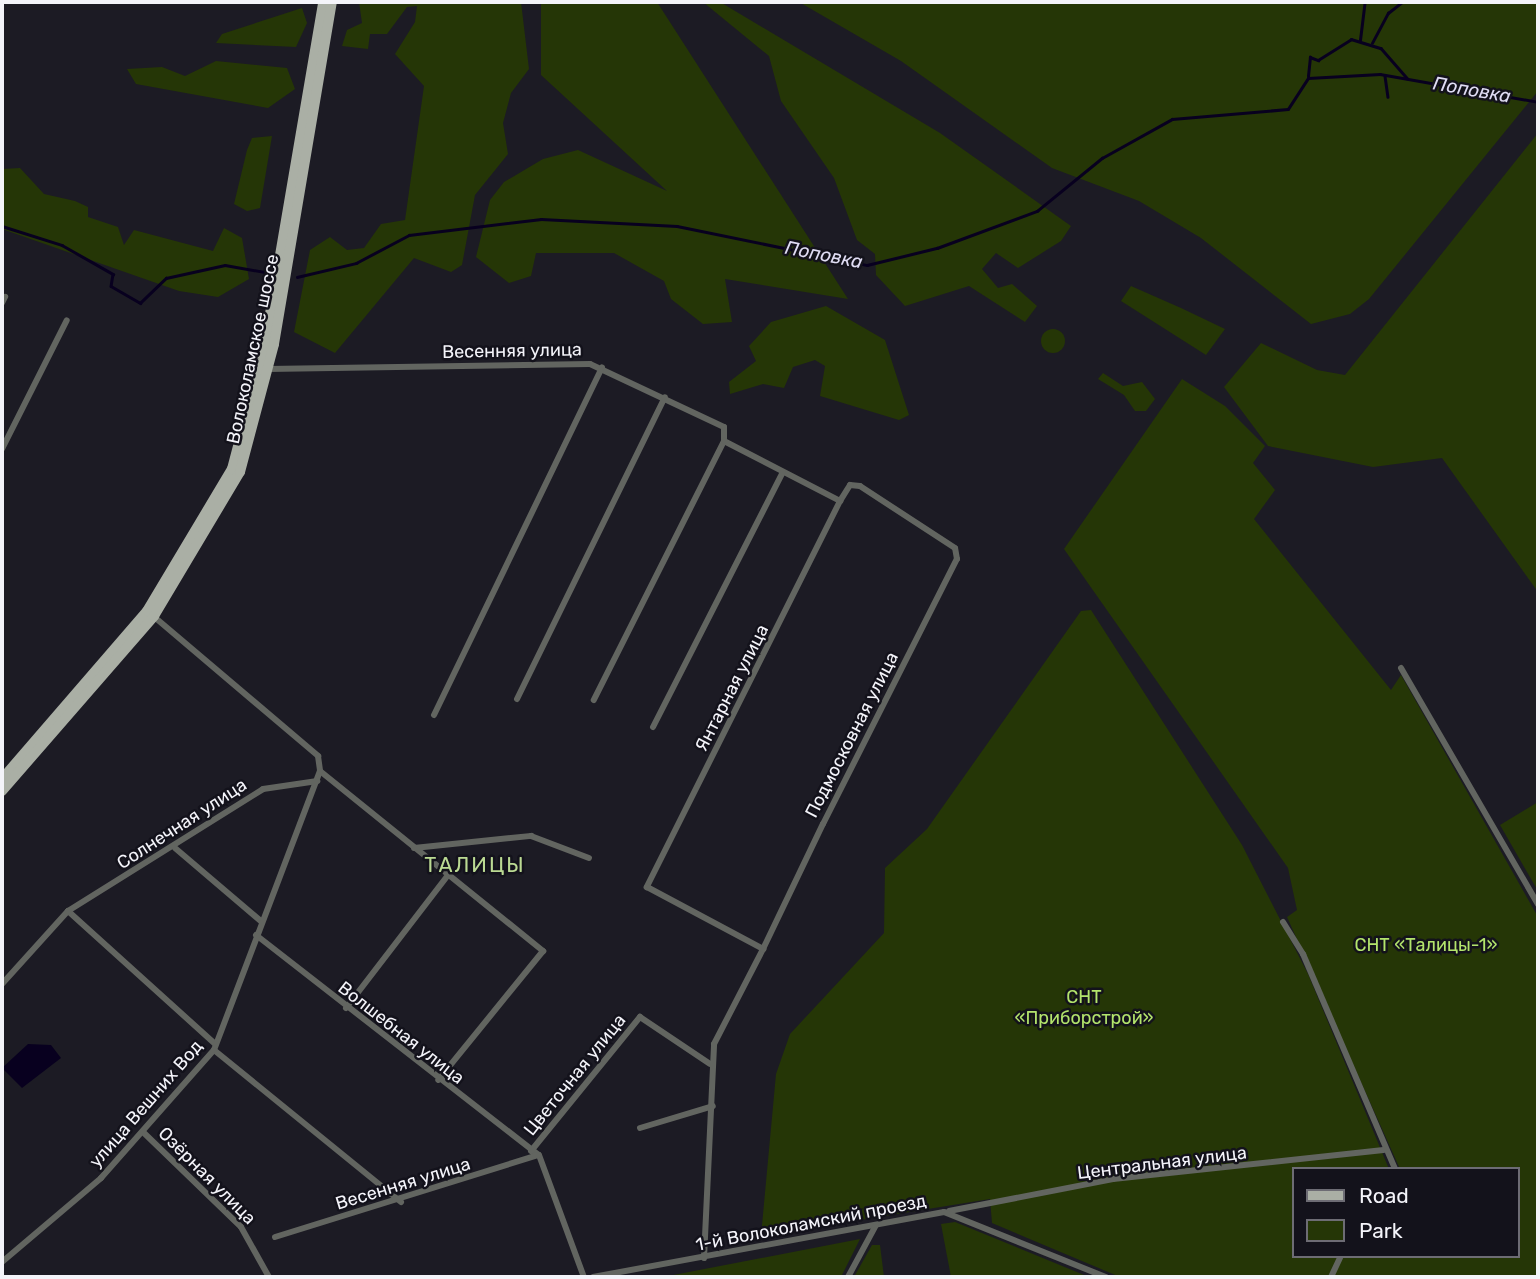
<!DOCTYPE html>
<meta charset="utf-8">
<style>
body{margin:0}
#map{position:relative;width:1540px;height:1279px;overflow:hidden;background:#1c1b24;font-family:Rubik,sans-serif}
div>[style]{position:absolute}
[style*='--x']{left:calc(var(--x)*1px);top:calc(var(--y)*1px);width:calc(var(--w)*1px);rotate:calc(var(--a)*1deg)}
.green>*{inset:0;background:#253606}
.round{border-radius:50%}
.water>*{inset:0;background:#08001f}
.stream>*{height:2.5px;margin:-1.25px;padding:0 1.25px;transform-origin:1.25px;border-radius:1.25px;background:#08001f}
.street>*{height:6px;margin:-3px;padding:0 3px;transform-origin:3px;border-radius:3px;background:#626560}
.primary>*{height:10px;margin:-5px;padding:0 5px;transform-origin:5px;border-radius:5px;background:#aaafa5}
span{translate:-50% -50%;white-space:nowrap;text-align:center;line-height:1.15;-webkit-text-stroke:5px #13121b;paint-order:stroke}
.street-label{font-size:18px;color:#f4f4fa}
.park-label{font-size:18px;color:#b3e46c}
.water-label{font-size:19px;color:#e0ddf4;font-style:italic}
.quarter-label{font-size:21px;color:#bbda93;letter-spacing:2px}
.frame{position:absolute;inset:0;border:4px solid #f4f4fa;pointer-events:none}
.legend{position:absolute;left:1292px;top:1167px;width:228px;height:91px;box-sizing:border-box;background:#13121b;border:2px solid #6d6c74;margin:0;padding:9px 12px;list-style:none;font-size:21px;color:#f4f4fa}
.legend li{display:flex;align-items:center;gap:14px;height:35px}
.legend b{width:35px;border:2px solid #6d6c74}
</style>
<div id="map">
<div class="green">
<i style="clip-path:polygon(359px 2px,521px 2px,529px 69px,511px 93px,503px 123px,508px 154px,475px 195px,462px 265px,451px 272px,414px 258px,335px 353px,294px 332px,310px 250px,330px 237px,347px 250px,364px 248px,381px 224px,405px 220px,424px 86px,395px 54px,415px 22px,417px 6px,407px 7px,387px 34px,370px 34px,368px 49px,342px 46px,347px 30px,362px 23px)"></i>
<i style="clip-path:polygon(541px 2px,657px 2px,848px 299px,725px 279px,732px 322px,703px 324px,671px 299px,664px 281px,614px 253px,536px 253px,531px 276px,509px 283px,476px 257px,490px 200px,504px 182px,543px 159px,578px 150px,667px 191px,541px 75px)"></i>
<i style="clip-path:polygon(703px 2px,720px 2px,940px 133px,1071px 226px,1061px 241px,1018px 268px,996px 253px,982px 269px,998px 288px,1012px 284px,1037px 306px,1025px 322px,969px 286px,905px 306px,876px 275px,875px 254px,857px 240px,834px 178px,781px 101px,769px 56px)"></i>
<i style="clip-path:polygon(799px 2px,1538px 2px,1538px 91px,1369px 299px,1350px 314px,1311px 324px,1201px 238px,1139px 201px,1052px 168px,901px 61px)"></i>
<i style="clip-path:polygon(302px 8px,307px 23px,296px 47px,216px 43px,222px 34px)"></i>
<i style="clip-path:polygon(216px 61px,287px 68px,295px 89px,268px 108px,136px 84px,127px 69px,162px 67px,185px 76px)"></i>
<i style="clip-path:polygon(1538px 133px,1538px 592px,1442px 458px,1373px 467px,1268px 446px,1224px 387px,1261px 343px,1317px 370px,1345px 375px)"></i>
<i style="clip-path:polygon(272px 136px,260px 208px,247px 211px,234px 204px,247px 150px,252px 138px)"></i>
<i style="clip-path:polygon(20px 168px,44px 194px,75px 201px,88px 207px,88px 217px,118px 227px,124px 245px,134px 230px,213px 251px,224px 228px,242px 238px,249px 279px,218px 297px,179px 291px,2px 229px,2px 169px)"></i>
<i style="clip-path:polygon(1131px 286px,1181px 308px,1225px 329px,1206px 355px,1121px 301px)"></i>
<i style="clip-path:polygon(826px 306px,885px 340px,909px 415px,899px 420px,820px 396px,825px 366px,815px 360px,793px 367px,784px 388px,763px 384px,730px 394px,729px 382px,756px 361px,749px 346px,771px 322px)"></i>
<i class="round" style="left:1041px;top:329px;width:24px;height:24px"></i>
<i style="clip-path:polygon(1103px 373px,1123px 386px,1142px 382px,1155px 399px,1146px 411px,1135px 411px,1124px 395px,1098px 379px)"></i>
<i style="clip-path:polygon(1182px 379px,1225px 406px,1265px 446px,1253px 463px,1275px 490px,1254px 519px,1391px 690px,1401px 675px,1538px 917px,1538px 1277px,1120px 1277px,992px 1223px,990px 1199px,761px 1236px,776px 1074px,790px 1034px,884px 933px,885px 868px,927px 829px,1081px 611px,1091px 610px,1242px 845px,1308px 974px,1389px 1169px,1293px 1169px,1293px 1256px,1517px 1256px,1517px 1169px,1400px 1169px,1287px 917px,1297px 910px,1288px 868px,1064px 549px)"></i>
<i style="clip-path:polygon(1538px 802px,1538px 891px,1500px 825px)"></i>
<i style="clip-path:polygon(955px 1222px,1089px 1277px,951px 1277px,941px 1224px)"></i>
<i style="clip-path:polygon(860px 1239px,841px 1277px,663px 1277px)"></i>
<i style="clip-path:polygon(872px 1245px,880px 1245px,884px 1277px,854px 1277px)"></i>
</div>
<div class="water">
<i style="clip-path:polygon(28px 1044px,51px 1045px,61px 1058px,22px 1088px,2px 1068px)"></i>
</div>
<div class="stream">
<i style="--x:1360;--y:40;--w:38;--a:-83"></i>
<i style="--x:1372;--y:43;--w:34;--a:-62"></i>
<i style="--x:1388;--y:13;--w:18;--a:-38"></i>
<i style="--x:1308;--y:76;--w:19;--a:-84"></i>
<i style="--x:1310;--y:57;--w:9;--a:21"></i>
<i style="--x:1318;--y:60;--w:39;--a:-32"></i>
<i style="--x:1351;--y:39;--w:31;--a:17"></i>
<i style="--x:1381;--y:48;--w:40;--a:49"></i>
<i style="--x:1385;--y:76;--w:21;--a:82"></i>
<i style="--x:2;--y:226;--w:63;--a:17.6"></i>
<i style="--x:62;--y:245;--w:59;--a:29.6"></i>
<i style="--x:113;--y:274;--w:12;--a:99"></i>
<i style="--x:111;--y:286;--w:34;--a:30"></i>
<i style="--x:140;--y:303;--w:36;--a:-44"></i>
<i style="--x:166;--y:278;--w:60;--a:-12.4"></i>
<i style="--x:225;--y:265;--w:39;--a:10"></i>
<i style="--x:297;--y:277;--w:61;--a:-13.3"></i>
<i style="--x:356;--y:263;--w:60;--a:-27.8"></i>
<i style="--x:409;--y:235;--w:133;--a:-6.9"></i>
<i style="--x:541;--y:219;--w:136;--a:2.9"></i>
<i style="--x:677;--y:226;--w:194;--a:11.6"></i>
<i style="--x:867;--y:265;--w:72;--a:-13.7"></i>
<i style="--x:937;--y:248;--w:107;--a:-20.3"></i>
<i style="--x:1037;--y:211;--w:84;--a:-39.2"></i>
<i style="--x:1102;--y:158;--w:80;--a:-29.1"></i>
<i style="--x:1172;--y:119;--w:116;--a:-4.9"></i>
<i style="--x:1288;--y:109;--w:37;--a:-57"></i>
<i style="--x:1308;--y:78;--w:72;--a:-3.2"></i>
<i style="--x:1380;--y:74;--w:160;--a:10"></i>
</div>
<div class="street">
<i style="--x:2;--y:303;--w:7;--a:-63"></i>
<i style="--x:268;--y:369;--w:322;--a:-0.9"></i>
<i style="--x:590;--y:364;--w:148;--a:25.2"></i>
<i style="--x:724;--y:427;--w:14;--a:90"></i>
<i style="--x:724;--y:441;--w:290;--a:116.7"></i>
<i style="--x:724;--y:441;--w:131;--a:27.3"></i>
<i style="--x:2;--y:449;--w:144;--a:-63.3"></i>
<i style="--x:152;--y:615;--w:218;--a:40.3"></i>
<i style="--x:318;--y:756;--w:15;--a:82"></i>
<i style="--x:320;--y:771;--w:287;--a:38.9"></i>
<i style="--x:543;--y:951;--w:166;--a:129.1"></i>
<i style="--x:1401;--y:668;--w:273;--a:59.9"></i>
<i style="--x:517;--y:699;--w:336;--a:-63.9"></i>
<i style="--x:434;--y:715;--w:386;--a:-64.2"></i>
<i style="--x:653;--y:727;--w:286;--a:-63"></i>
<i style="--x:175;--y:848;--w:114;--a:40.4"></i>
<i style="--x:414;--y:848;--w:118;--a:-5.9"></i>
<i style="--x:531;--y:836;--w:62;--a:20.8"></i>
<i style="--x:68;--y:911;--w:198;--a:42.1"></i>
<i style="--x:1283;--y:922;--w:38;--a:58"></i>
<i style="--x:1303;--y:954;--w:234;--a:66.8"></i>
<i style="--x:256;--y:935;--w:358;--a:37.9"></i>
<i style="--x:539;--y:1155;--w:130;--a:69.8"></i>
<i style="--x:2;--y:984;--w:98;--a:-47.9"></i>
<i style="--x:68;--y:911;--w:230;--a:-32"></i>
<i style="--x:263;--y:789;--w:55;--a:-8.4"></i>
<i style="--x:346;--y:1008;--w:168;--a:-52.5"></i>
<i style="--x:214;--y:1050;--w:241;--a:39.1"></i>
<i style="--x:640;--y:1128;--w:76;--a:-16.8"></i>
<i style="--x:143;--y:1132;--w:136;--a:44.1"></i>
<i style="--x:241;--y:1227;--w:57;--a:60.8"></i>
<i style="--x:531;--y:1151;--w:173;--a:-50.9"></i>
<i style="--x:640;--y:1017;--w:84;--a:33.9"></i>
<i style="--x:949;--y:1211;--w:167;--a:-11"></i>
<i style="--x:1113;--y:1179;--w:272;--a:-6.1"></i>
<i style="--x:275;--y:1237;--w:276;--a:-17.3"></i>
<i style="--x:704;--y:1258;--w:214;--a:-87.3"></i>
<i style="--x:714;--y:1044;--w:107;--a:-62.7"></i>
<i style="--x:763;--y:949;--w:139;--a:-64.4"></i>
<i style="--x:823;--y:824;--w:297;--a:-63.2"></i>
<i style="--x:957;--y:559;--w:11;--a:-100"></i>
<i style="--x:955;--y:548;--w:113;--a:-146.9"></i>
<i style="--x:860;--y:486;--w:10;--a:-174"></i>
<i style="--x:850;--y:485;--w:19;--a:122"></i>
<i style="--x:840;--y:501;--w:432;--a:116.6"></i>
<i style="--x:647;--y:887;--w:132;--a:28.1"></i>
<i style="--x:2;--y:1262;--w:130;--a:-40.3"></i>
<i style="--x:101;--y:1178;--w:171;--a:-48.6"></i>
<i style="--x:214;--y:1050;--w:298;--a:-69.2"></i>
<i style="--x:593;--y:1277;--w:357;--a:-10.5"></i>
<i style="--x:944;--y:1212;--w:175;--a:21.9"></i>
<i style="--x:848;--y:1277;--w:59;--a:-61.7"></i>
<i style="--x:1331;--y:1277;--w:23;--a:-65"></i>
</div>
<div class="primary">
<i style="--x:2;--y:779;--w:222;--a:-49.2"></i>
<i style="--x:147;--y:611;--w:165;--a:-59.1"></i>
<i style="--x:232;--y:469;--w:130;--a:-75.3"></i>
<i style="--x:265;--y:343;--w:346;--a:-80.3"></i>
<i style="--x:2;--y:791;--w:232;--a:-49"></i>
<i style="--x:154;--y:616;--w:168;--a:-59.2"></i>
<i style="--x:240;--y:472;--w:132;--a:-75.1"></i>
<i style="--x:274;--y:344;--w:347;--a:-80.4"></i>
</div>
<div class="street-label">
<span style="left:253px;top:349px;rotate:-78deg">Волоколамское шоссе</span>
<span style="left:512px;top:351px;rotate:-1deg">Весенняя улица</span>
<span style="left:732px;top:688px;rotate:-63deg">Янтарная улица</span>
<span style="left:852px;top:735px;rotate:-63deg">Подмосковная улица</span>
<span style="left:182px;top:824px;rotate:-33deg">Солнечная улица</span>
<span style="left:401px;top:1033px;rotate:38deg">Волшебная улица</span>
<span style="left:575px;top:1075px;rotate:-51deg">Цветочная улица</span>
<span style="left:146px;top:1104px;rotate:-49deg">улица Вешних Вод</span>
<span style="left:1162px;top:1163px;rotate:-7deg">Центральная улица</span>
<span style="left:207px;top:1176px;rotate:45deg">Озёрная улица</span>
<span style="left:403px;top:1184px;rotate:-17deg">Весенняя улица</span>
<span style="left:811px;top:1223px;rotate:-11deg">1-й Волоколамский проезд</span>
</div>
<div class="park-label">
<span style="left:1426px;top:945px">СНТ «Талицы-1»</span>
<span style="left:1084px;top:1008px">СНТ<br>«Приборстрой»</span>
</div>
<div class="water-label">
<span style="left:1472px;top:90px;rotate:10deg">Поповка</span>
<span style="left:824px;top:255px;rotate:11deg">Поповка</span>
</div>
<div class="quarter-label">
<span style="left:475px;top:865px">ТАЛИЦЫ</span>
</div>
<div class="frame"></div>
<ul class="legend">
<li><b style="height:9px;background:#aaafa5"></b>Road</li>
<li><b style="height:19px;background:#253606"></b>Park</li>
</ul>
</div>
